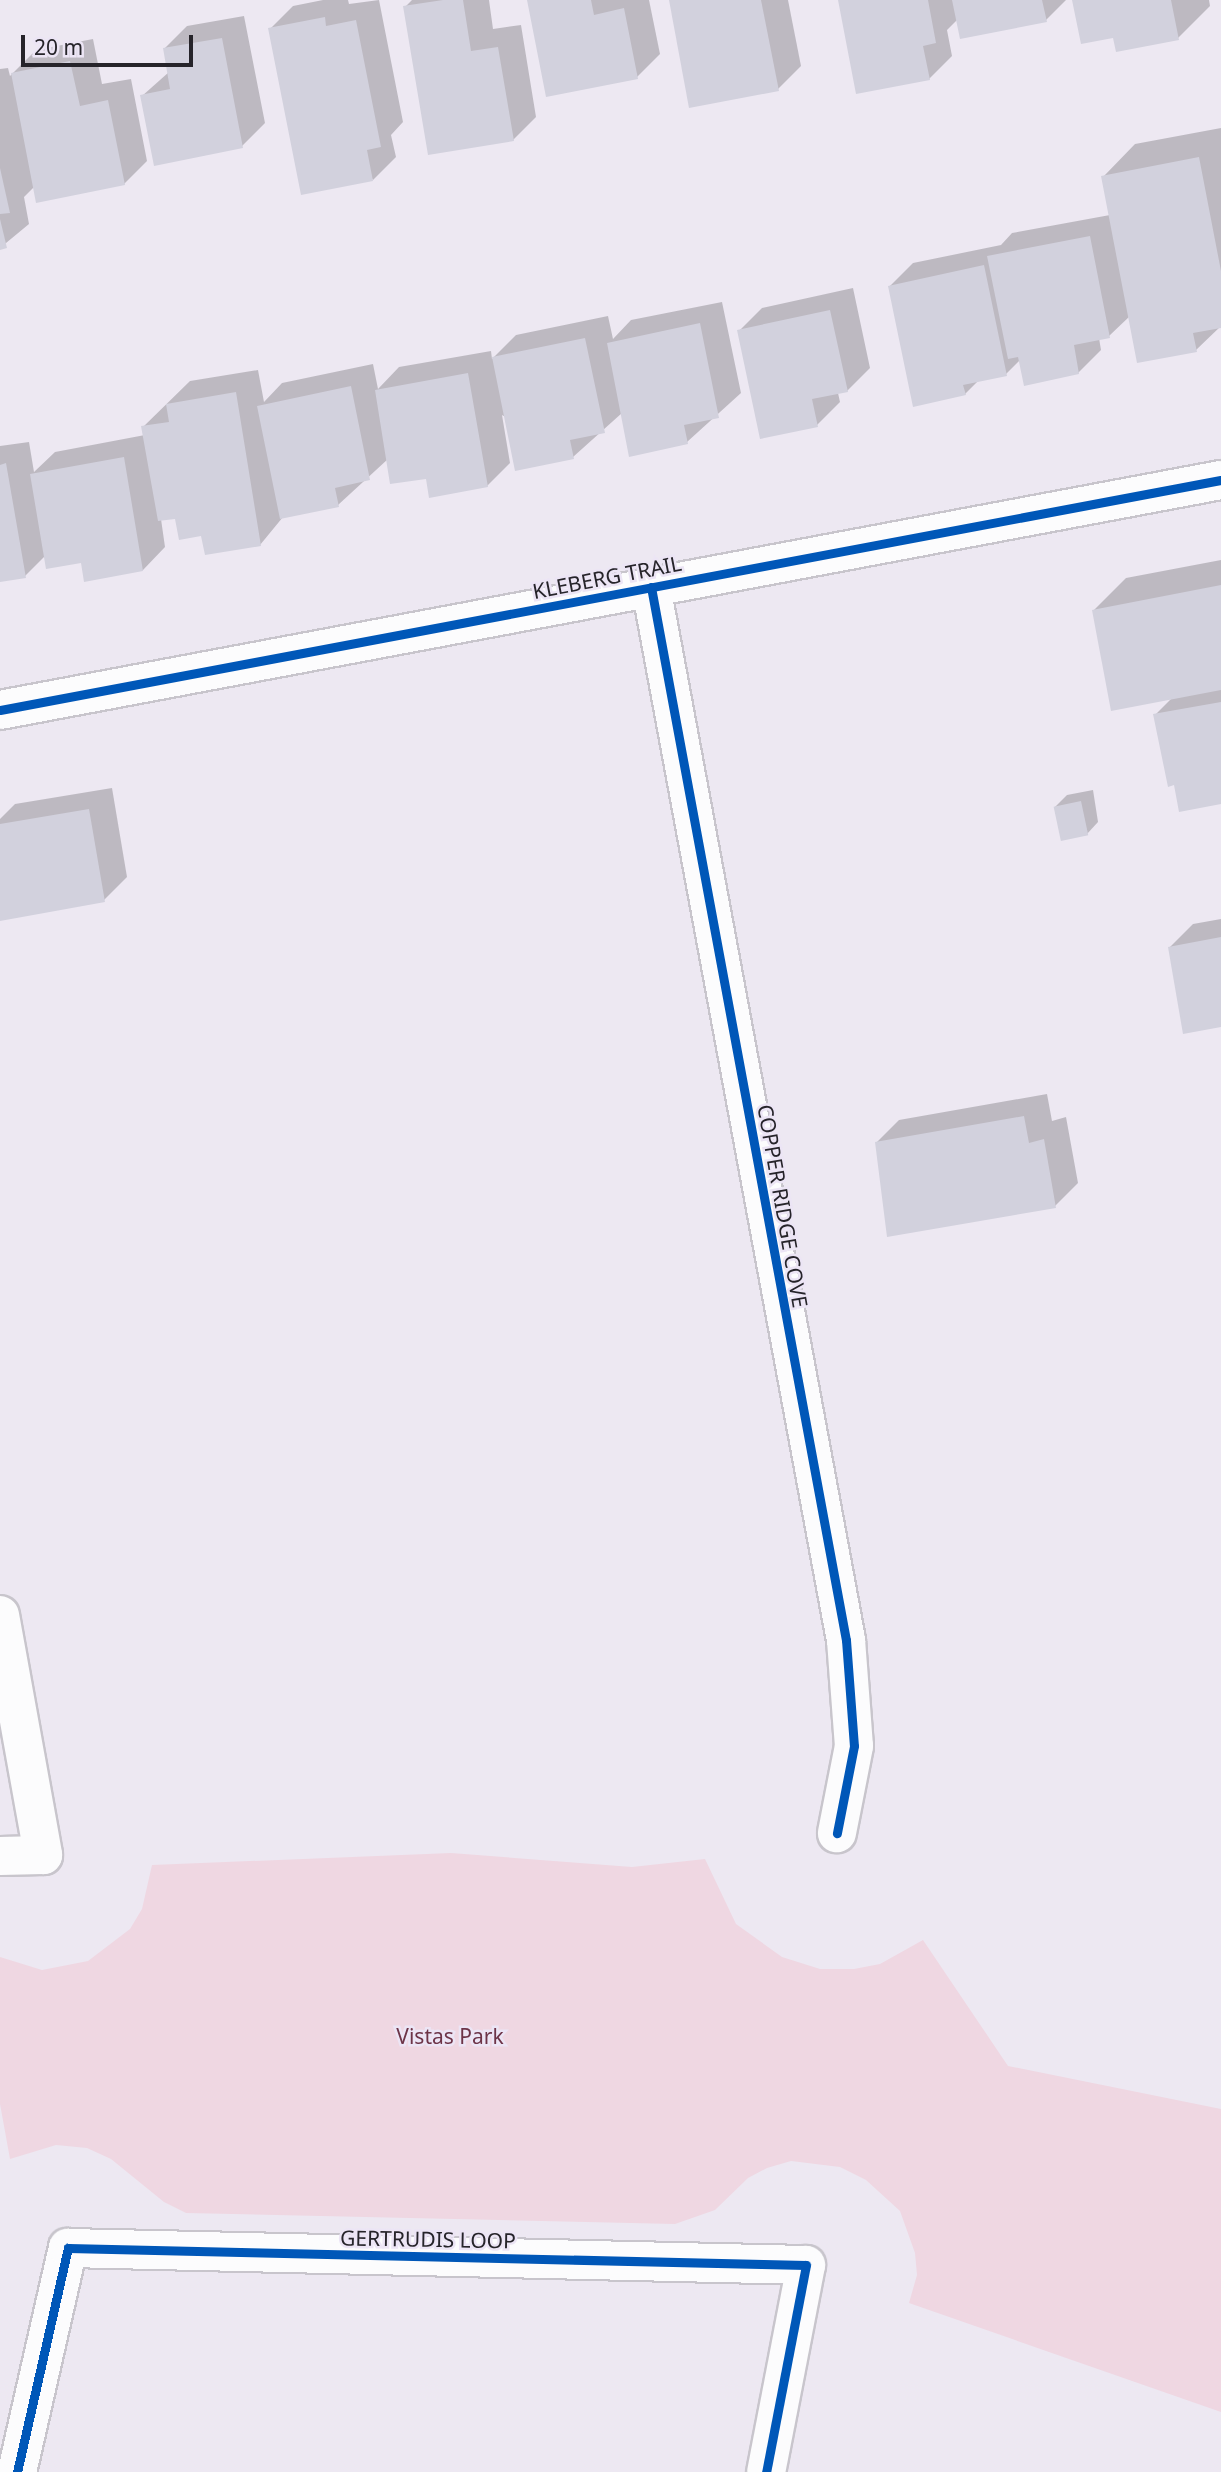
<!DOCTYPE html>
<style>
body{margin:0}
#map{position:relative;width:1221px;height:2472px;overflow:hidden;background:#ede8f2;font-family:"Noto Sans",sans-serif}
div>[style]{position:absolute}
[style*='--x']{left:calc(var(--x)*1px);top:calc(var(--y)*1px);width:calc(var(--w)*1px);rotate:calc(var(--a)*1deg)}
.green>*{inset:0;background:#efd7e2}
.shadow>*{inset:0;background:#0003}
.building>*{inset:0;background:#d2d1dd;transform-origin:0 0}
.roads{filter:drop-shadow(2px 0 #c8c5cc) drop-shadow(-2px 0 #c8c5cc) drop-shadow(0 2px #c8c5cc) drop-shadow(0 -2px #c8c5cc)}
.minor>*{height:38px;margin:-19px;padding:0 19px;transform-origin:19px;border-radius:19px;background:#fcfcfd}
.cycleway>*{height:9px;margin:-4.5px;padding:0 4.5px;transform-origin:4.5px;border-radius:4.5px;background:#0057b8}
span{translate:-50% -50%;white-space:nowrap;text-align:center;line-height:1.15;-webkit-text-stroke:5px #ece5f5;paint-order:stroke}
.street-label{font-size:21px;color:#26242a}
.park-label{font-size:21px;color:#6d3448}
.scale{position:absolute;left:21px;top:35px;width:172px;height:32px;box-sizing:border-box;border:4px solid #26242a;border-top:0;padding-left:9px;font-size:21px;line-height:24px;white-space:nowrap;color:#26242a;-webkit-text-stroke:5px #ece5f5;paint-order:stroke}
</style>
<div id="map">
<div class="green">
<i style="clip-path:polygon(451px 1853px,632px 1867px,705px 1859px,736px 1924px,782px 1957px,820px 1969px,854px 1969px,880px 1964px,923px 1940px,1008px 2066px,1221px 2109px,1221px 2412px,909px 2303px,917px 2275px,915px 2253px,900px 2211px,866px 2180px,840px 2167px,791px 2161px,767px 2168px,748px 2178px,715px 2210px,675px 2224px,186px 2213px,164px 2202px,111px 2159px,87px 2148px,56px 2145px,10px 2159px,0 2104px,0 1957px,42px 1970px,88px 1961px,130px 1929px,142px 1909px,152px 1865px)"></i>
</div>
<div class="shadow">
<i style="clip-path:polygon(323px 0,348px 0,349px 4px,379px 0,403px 122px,391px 135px,396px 157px,373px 180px,270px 29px,293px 6px)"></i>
<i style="clip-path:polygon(412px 0,489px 0,493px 29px,521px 25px,536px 117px,513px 140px,405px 7px)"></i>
<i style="clip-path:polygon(529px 0,649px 0,660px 54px,637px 77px)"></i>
<i style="clip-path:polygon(670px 0,788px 0,801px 66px,778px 89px)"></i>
<i style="clip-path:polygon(839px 0,1066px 0,1046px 20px,958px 19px,947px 30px,952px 56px,929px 79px)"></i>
<i style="clip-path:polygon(1074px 0,1209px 0,1210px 6px,1178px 38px,1115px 36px)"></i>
<i style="clip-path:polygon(244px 16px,265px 123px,242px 146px,142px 96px,169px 72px,164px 49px,187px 26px)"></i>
<i style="clip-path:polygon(93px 39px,102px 84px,131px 79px,147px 161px,124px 184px,35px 186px,24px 197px,29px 224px,0 248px,0 69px,8px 68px,10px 76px,36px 50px)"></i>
<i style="clip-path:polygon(1221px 128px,1221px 326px,1196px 350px,1130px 316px,1109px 336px,1099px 338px,1101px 350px,1078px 373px,1021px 359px,1006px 374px,979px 380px,965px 394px,890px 286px,913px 263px,1001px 245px,1012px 233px,1110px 215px,1103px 177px,1135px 144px)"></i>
<i style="clip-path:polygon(853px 288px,870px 368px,847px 391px,838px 393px,840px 402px,817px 425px,739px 331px,762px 308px)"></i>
<i style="clip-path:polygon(722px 302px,741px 393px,687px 442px,622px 413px,573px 457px,502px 415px,510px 463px,487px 486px,427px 477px,388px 459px,338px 505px,283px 517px,260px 545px,203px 533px,176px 517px,161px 519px,165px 547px,143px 570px,45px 556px,25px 576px,0 581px,0 446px,29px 442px,34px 472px,55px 452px,145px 435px,143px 427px,190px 381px,258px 370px,264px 402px,282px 383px,373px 364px,378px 389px,399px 367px,491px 351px,492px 359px,516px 335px,608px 316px,613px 339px,631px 320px)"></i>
<i style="clip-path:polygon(1221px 560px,1221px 800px,1155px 715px,1173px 697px,1094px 610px,1126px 578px)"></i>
<i style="clip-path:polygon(112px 788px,127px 877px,104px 900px,0 919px,0 819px,15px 804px)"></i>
<i style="clip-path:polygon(1093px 790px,1098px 822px,1087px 834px,1055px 807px,1067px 795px)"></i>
<i style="clip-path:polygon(1221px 919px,1221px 1025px,1170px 947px,1193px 924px)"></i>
<i style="clip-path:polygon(1047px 1094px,1052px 1121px,1066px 1117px,1078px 1183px,1055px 1206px,876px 1143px,899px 1120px)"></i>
</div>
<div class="building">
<i style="clip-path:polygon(443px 0,463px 0,471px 51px,498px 47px,514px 141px,428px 155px,403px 6px)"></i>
<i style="clip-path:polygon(527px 0,591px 0,594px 15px,624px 8px,638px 79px,546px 97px)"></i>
<i style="clip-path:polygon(669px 0,761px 0,779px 91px,689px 108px)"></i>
<i style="clip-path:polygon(838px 0,928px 0,936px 43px,923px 46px,930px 80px,856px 94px)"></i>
<i style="clip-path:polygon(952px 0,1042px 0,1047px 22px,960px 39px)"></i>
<i style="clip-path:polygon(1072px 0,1171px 0,1179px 40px,1116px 52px,1113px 38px,1081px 44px)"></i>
<i style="clip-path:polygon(325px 17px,326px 26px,356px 20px,381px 147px,367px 150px,373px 181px,301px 195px,268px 28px)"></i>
<i style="clip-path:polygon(222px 38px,243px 148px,154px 166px,140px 95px,170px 89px,163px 48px)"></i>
<i style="clip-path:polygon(70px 61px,80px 106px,108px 100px,125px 185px,36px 203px,11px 73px)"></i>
<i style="clip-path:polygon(1199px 157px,1221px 271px,1221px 328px,1193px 333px,1197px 352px,1137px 363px,1101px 176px)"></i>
<i style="clip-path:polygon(0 168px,10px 213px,0 214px)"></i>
<i style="clip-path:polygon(0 219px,7px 248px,0 250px)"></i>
<i style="clip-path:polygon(1090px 236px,1110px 338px,1074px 345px,1079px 374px,1024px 386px,1018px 357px,1008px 359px,987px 256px)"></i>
<i style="clip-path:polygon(984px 265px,1007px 376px,963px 385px,966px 395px,913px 407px,888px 286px)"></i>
<i style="clip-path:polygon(830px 310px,848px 392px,812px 399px,818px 427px,760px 439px,737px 330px)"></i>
<i style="clip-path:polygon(700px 323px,719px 418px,684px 425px,688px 444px,629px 457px,607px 343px)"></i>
<i style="clip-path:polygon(585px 338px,605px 433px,570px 440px,574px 459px,515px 471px,492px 357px)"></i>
<i style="clip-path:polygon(468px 373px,488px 487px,429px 498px,426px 479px,390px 484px,375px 390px)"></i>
<i style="clip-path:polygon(351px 386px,370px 480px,335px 488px,339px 507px,280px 519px,257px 406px)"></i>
<i style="clip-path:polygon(236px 392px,261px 546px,205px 555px,201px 536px,179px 540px,175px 519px,158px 521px,141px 426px,169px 422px,166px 404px)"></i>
<i style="clip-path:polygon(124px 457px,143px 571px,84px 582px,81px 563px,46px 569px,30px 474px)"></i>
<i style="clip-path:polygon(6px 463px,26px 578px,0 582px,0 465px)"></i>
<i style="clip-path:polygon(1221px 585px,1221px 690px,1111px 711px,1092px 610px)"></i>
<i style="clip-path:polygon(1221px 702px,1221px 804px,1179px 812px,1174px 785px,1168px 787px,1153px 714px)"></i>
<i style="left:1081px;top:801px;width:35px;height:28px;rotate:78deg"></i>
<i style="clip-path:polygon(89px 809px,105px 902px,0 921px,0 824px)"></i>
<i style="clip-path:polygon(1221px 937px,1221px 1027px,1183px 1034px,1168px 947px)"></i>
<i style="clip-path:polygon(1024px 1116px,1029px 1143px,1044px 1139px,1056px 1208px,887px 1237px,875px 1142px)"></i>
</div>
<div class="roads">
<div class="minor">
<i style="--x:651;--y:587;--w:1071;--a:79.51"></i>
<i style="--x:846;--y:1640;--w:106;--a:85.7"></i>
<i style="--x:854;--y:1746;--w:89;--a:101.1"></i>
<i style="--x:0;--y:710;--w:1242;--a:-10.67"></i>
<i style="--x:0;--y:1615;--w:244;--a:79.8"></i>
<i style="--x:43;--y:1855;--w:43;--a:178.7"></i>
<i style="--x:17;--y:2472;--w:230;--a:-77.2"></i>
<i style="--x:68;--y:2248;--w:738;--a:1.32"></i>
<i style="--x:806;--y:2265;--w:211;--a:100.9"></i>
</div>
</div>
<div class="cycleway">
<i style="--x:651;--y:587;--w:1071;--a:79.51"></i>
<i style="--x:846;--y:1640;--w:106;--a:85.7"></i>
<i style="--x:854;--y:1746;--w:89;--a:101.1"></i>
<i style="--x:0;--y:710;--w:1242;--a:-10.67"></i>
<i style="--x:17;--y:2472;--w:230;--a:-77.2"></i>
<i style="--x:68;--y:2248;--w:738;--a:1.32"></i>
<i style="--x:806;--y:2265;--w:211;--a:100.9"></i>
</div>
<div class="street-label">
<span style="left:607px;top:577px;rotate:-11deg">KLEBERG TRAIL</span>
<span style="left:783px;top:1206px;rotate:80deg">COPPER RIDGE COVE</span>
<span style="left:428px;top:2239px;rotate:1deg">GERTRUDIS LOOP</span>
</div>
<div class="park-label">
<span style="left:450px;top:2036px">Vistas Park</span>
</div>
<div class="scale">20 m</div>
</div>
